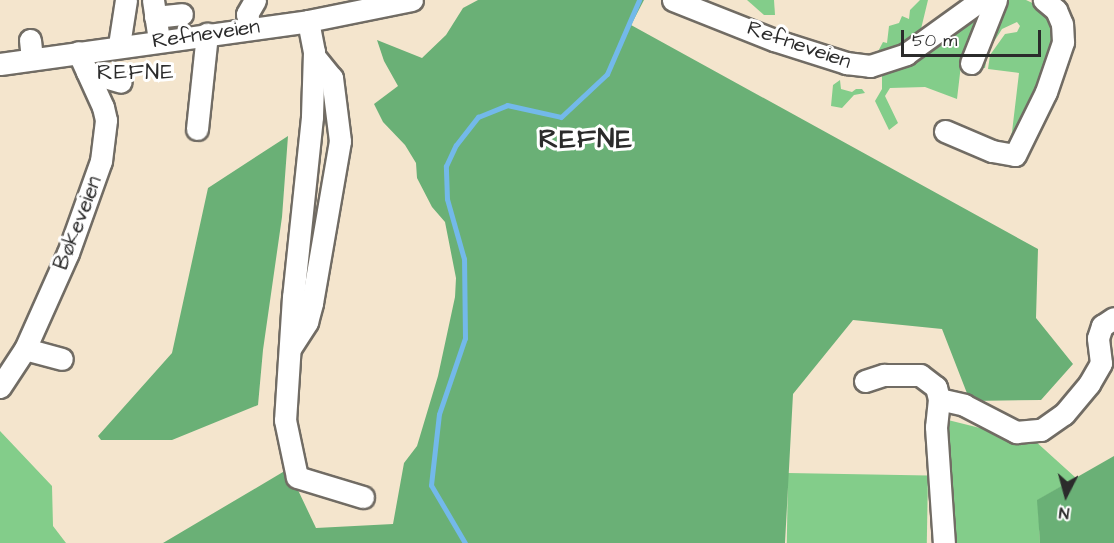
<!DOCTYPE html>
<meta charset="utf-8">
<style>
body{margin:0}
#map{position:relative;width:1114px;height:543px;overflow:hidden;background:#f4e5cd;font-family:"Architects Daughter",sans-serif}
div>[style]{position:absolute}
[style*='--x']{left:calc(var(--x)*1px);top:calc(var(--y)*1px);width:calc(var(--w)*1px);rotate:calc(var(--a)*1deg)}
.green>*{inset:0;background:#83cd8a;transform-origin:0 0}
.forest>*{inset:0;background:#6ab076}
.stream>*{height:5px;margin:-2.5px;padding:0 2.5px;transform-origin:2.5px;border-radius:2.5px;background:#73b9ea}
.roads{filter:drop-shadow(2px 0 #716c64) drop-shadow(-2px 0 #716c64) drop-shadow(0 2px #716c64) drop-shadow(0 -2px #716c64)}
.minor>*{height:21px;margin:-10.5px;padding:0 10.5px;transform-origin:10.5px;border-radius:10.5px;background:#fff}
span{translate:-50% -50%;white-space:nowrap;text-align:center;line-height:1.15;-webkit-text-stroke:6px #fff;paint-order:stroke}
.street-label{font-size:21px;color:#2b2b2b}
.neighbourhood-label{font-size:22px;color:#2b2b2b;letter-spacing:1.5px}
.district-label{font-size:27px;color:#2b2b2b;font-weight:700;letter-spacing:1.5px}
.north{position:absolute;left:1036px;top:465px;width:60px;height:60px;-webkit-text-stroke:4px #fff;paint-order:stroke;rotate:186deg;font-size:16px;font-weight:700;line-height:24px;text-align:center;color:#2b2b2b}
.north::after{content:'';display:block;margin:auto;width:21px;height:27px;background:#2b2b2b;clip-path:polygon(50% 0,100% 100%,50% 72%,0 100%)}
.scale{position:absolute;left:901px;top:30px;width:140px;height:27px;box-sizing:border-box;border:3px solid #2b2b2b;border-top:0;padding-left:8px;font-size:18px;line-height:21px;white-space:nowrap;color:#2b2b2b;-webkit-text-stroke:4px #fff;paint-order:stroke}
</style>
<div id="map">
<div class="green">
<i style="clip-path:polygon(747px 0,774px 0,775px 15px,764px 15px)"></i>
<i style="clip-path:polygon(920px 0,928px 0,921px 29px,924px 34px,874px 59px,883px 42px,887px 43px,889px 26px,899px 23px,902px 16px,909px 19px,910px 10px)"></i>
<i style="clip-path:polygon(1005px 0,1026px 0,1041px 7px,1056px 31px,1019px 138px,1007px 146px,1012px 132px,1019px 73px,988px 69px,990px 55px,1005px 34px,1017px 32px,1020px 26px,1017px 22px,1002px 29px,988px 51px,985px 68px,980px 68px)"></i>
<i style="clip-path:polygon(976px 13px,981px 23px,961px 65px,957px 99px,925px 87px,890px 88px,885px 96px,898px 123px,889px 130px,875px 101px,882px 89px,882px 75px,914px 57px)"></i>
<i style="clip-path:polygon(840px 80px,841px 89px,852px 92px,856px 89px,862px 89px,865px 93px,854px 95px,842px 108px,831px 106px,833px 85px)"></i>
<i style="clip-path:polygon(948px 420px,988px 430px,1017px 440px,1034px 440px,1076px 478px,1038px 500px,1040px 543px,951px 543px,943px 431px)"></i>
<i style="clip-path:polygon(0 431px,52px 486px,53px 526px,66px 543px,0 543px)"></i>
<i style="left:788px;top:473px;width:140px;height:70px;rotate:1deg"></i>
</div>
<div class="forest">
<i style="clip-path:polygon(478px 0,644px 0,631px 25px,1038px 249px,1036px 318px,1073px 364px,1041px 400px,970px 401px,942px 329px,853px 320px,793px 394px,785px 543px,163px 543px,288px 469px,316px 528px,393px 524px,404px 463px,417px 446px,438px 376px,455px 297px,456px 278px,445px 222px,432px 207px,417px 178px,416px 163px,405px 145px,383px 122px,374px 104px,398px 86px,384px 61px,377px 40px,422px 58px,446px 35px,463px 8px)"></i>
<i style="clip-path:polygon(288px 136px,282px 217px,263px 350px,258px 405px,172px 440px,101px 440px,98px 436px,172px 353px,208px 188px)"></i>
<i style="clip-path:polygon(1114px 456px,1114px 543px,1040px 543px,1037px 500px)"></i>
</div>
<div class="stream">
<i style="--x:465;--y:543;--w:67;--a:-120.4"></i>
<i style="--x:431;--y:485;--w:71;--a:-83.6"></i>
<i style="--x:439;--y:414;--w:80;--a:-71.1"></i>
<i style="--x:465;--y:338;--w:79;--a:-90.7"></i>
<i style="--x:464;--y:259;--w:62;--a:-105.8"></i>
<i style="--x:447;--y:199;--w:33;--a:-92"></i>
<i style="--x:446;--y:166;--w:23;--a:-65"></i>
<i style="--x:456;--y:145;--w:36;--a:-52"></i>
<i style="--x:478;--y:117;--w:31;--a:-22"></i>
<i style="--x:507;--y:105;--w:55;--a:12.5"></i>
<i style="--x:561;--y:117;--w:63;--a:-43.1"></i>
<i style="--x:607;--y:74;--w:81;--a:-66.6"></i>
</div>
<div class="roads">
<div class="minor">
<i style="--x:153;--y:0;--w:40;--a:81.5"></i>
<i style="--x:673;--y:0;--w:109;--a:21.6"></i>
<i style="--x:774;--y:40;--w:76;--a:17.7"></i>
<i style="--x:846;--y:63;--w:24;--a:7"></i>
<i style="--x:870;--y:66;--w:38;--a:-18"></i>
<i style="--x:906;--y:54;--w:92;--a:-35.8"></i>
<i style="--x:155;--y:17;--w:27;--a:-6"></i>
<i style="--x:308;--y:21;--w:32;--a:79"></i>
<i style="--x:314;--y:52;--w:65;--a:91.8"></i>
<i style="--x:312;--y:117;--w:181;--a:96"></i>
<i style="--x:293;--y:297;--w:123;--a:93.7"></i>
<i style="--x:285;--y:420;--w:58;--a:78.1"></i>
<i style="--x:297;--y:477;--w:69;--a:16.9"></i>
<i style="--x:250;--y:28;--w:14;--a:-102"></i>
<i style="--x:247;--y:14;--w:16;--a:-60"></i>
<i style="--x:30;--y:40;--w:18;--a:84"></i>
<i style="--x:119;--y:45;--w:46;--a:-81.2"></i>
<i style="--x:971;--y:63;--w:68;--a:-68.4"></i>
<i style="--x:0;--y:64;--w:311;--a:-7.9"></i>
<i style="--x:308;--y:21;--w:106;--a:-11.4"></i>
<i style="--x:87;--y:72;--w:35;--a:16"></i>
<i style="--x:197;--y:129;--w:96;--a:-84"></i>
<i style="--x:945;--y:131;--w:51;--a:23.1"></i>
<i style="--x:992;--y:151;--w:23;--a:10"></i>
<i style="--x:1015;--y:155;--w:70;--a:-63.8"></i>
<i style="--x:1046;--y:92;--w:53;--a:-71.2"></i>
<i style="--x:1063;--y:42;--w:18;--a:-93"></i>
<i style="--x:1062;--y:24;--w:15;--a:-113"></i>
<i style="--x:1056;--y:10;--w:16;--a:-140"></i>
<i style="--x:291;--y:347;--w:30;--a:-57"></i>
<i style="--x:307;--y:322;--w:20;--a:-75"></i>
<i style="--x:312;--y:303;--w:164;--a:-80.2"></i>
<i style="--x:340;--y:141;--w:64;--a:-97.2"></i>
<i style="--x:332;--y:78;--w:28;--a:-129"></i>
<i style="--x:25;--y:349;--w:38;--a:15"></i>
<i style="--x:865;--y:381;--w:20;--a:-18"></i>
<i style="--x:884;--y:375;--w:36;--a:0"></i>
<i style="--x:920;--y:375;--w:20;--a:37"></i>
<i style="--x:936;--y:387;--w:12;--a:76"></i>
<i style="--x:939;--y:399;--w:28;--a:96"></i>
<i style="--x:936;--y:427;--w:116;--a:86.1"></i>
<i style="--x:0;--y:387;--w:45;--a:-56.7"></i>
<i style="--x:25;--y:349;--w:105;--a:-65.9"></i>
<i style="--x:68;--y:253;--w:98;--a:-70.3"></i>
<i style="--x:101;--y:161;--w:41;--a:-83"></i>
<i style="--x:106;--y:120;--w:13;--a:-103"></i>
<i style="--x:103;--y:107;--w:60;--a:-114.4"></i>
<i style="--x:939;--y:399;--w:26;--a:13"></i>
<i style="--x:964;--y:405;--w:59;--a:27.4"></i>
<i style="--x:1016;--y:432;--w:25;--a:-5"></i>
<i style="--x:1041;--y:430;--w:28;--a:-35"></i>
<i style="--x:1064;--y:414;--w:39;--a:-50"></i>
<i style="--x:1089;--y:384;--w:24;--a:-60"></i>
<i style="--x:1101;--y:363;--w:25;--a:-97"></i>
<i style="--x:1098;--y:338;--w:13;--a:-72"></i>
<i style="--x:1102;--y:326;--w:14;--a:-34"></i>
</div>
</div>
<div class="street-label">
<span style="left:206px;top:34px;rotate:-8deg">Refneveien</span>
<span style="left:799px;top:45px;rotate:19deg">Refneveien</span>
<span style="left:78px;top:223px;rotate:-69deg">Bøkeveien</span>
</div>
<div class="neighbourhood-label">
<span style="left:136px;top:73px">REFNE</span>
</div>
<div class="district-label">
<span style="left:586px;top:140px">REFNE</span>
</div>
<div class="north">N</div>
<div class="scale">50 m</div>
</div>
